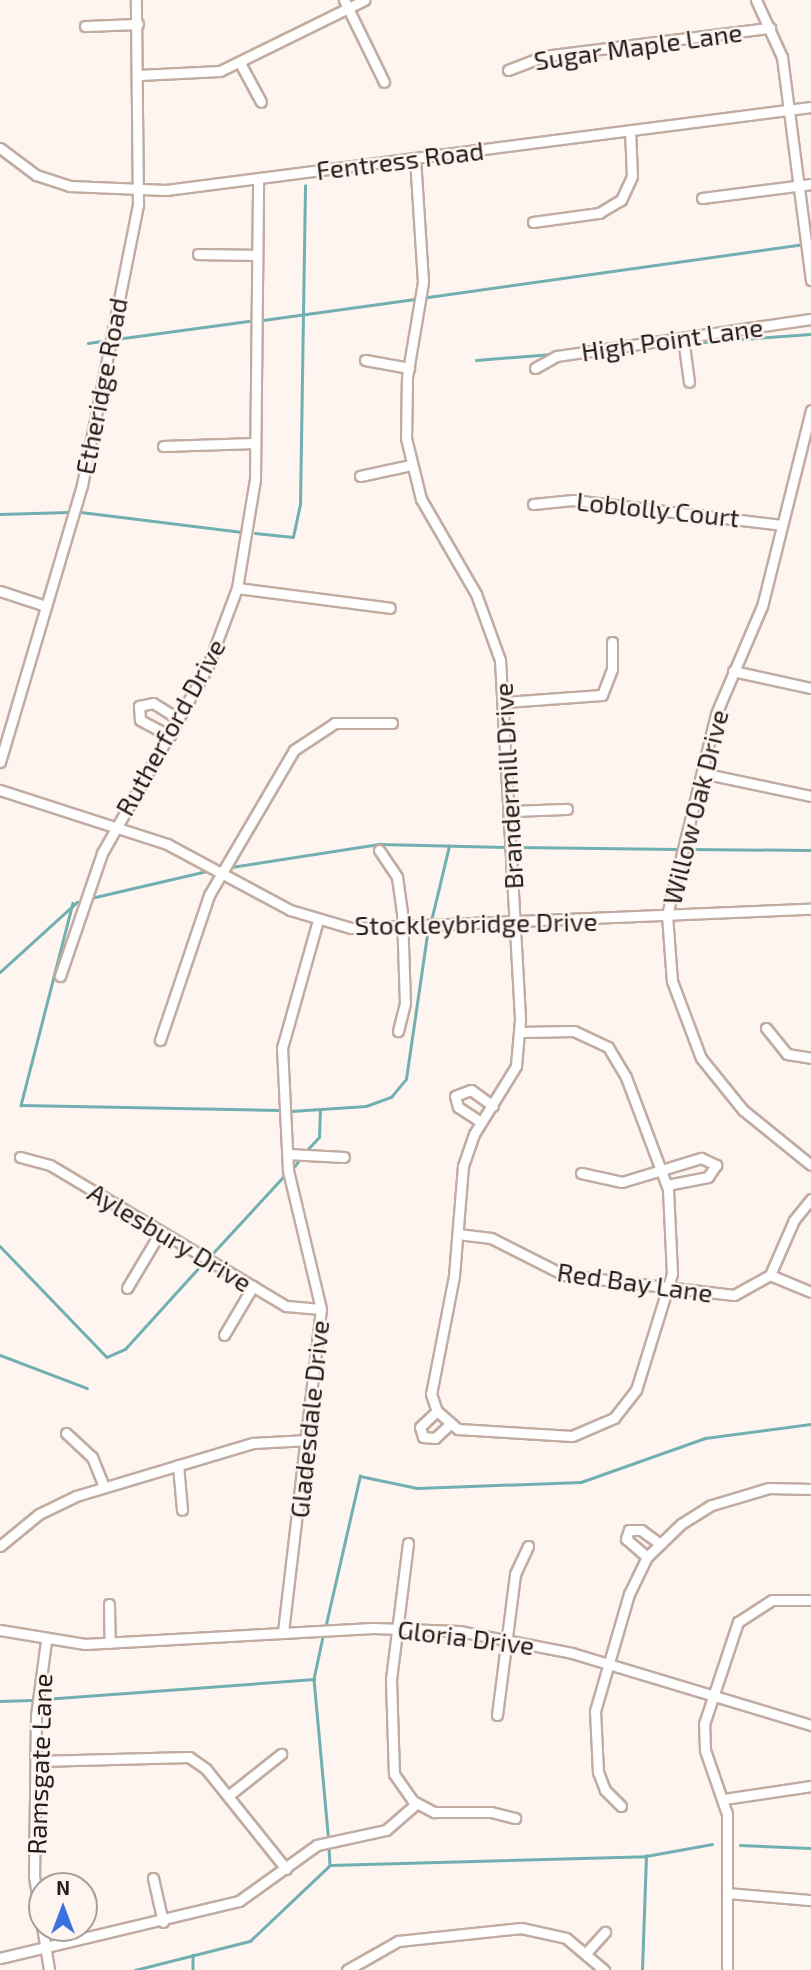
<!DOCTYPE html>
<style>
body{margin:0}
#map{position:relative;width:811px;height:1970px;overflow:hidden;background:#fef5f0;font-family:"Exo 2",sans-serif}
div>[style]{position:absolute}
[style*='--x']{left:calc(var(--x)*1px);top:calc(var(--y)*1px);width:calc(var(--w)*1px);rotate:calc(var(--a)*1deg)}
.stream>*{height:2.5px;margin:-1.25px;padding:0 1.25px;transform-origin:1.25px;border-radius:1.25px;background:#71afb1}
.roads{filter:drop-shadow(2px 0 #c2aca2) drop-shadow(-2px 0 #c2aca2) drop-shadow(0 2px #c2aca2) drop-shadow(0 -2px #c2aca2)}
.minor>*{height:9px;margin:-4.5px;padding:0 4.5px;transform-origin:4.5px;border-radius:4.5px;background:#fff}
span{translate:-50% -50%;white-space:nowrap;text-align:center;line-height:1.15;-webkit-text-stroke:5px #fef5f0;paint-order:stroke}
.street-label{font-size:26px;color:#241c18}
.north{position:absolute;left:28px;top:1872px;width:70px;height:70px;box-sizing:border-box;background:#fef5f0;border:2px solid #a79e9a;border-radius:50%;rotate:0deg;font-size:19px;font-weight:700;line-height:28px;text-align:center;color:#241c18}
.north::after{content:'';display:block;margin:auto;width:24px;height:32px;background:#3b71e1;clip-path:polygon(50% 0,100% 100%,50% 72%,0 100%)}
</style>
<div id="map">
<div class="stream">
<i style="--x:428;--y:297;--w:376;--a:-8"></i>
<i style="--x:263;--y:320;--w:153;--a:-7.9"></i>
<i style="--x:116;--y:339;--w:135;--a:-7.7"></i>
<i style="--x:88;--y:343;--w:15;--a:-8"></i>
<i style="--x:690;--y:343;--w:121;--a:-4.3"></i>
<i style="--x:655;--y:346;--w:22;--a:-5"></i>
<i style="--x:476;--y:360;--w:76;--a:-4.5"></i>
<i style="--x:81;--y:512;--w:162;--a:7.1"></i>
<i style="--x:0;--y:514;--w:68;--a:-1.7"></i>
<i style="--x:255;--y:533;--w:38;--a:6"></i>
<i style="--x:293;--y:537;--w:33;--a:-78"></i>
<i style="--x:300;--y:505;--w:319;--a:-89.1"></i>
<i style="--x:518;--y:847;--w:158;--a:0.7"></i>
<i style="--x:691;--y:849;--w:120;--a:0.5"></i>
<i style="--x:231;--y:867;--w:151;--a:-8.8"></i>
<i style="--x:380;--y:844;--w:125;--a:1.4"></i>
<i style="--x:91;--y:898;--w:123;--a:-13.1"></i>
<i style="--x:73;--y:903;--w:209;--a:104.4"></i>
<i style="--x:21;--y:1105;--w:257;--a:1.1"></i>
<i style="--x:431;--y:921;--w:77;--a:-76.5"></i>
<i style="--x:0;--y:972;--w:104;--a:-42.3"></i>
<i style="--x:291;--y:1111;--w:75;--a:-3.8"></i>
<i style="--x:366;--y:1106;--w:27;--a:-20"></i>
<i style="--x:391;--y:1097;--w:23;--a:-50"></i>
<i style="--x:406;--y:1079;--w:146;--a:-81.7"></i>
<i style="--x:306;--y:1151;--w:19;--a:-47"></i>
<i style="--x:319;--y:1137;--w:26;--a:-88"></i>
<i style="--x:294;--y:1167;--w:10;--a:-53"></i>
<i style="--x:0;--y:1246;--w:154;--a:46.1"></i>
<i style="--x:107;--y:1357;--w:20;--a:-24"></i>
<i style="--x:125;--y:1349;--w:116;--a:-47.8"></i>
<i style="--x:212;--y:1254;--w:105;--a:-47.3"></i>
<i style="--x:0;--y:1355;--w:93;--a:20.8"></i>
<i style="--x:326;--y:1624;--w:152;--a:-77.1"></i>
<i style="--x:360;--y:1476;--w:58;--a:11.9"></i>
<i style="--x:417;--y:1488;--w:164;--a:-2.1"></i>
<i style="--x:581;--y:1482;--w:132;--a:-19.5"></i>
<i style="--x:705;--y:1438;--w:107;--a:-7.5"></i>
<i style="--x:323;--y:1637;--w:43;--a:102.1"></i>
<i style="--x:314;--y:1679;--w:156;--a:84.8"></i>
<i style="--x:44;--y:1699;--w:271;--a:-4.2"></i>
<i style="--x:0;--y:1701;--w:31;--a:-2"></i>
<i style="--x:740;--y:1845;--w:71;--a:2.4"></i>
<i style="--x:329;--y:1847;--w:18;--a:87"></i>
<i style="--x:193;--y:1955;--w:15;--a:90"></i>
<i style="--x:135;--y:1970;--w:119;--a:-14.2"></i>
<i style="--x:250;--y:1941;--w:110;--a:-43.5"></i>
<i style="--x:330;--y:1865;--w:316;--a:-1.6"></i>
<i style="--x:646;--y:1856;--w:67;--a:-10.3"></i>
<i style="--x:642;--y:1970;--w:114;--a:-88"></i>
</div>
<div class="roads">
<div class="minor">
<i style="--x:344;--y:0;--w:91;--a:64"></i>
<i style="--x:756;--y:0;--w:63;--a:65.5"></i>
<i style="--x:782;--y:57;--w:225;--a:82.6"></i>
<i style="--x:85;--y:26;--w:53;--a:-2.2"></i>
<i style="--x:240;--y:63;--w:44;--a:61.7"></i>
<i style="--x:508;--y:70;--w:39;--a:-21"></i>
<i style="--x:544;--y:56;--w:228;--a:-7.1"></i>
<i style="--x:139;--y:75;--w:81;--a:-2.8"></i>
<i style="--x:220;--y:71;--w:161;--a:-26.2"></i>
<i style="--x:0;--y:148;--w:45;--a:36.9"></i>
<i style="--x:36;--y:175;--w:35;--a:18"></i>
<i style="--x:69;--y:186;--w:97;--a:2.4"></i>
<i style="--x:166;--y:190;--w:650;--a:-7.33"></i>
<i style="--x:415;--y:158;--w:124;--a:86.3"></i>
<i style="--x:423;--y:282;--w:96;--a:99.6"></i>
<i style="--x:407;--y:377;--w:61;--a:90.9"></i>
<i style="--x:406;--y:438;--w:63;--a:76.2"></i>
<i style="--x:421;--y:499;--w:110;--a:59.9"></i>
<i style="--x:476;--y:594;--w:70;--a:70"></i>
<i style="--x:500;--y:660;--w:361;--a:86.8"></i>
<i style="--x:520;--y:1020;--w:46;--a:95"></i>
<i style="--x:516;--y:1066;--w:80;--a:121.7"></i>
<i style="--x:474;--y:1134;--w:34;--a:109"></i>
<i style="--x:463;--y:1166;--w:110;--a:94.7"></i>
<i style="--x:454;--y:1276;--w:120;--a:101"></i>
<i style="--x:431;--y:1394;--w:18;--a:71"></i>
<i style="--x:437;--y:1411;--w:28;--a:41"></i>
<i style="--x:458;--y:1429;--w:114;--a:3.5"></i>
<i style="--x:572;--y:1436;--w:46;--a:-23.2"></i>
<i style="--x:614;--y:1418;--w:36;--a:-52"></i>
<i style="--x:636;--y:1390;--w:121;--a:-72.8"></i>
<i style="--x:672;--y:1274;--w:85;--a:-92.7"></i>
<i style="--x:668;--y:1189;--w:120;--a:-110.6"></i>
<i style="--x:626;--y:1077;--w:35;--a:-121"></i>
<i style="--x:608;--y:1047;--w:38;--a:-155"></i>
<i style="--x:574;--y:1031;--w:54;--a:178.9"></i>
<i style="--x:702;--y:198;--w:110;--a:-7.3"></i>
<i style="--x:533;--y:222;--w:67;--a:-7.8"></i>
<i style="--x:599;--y:213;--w:26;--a:-31"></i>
<i style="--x:621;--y:200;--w:26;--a:-65"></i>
<i style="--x:632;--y:176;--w:46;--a:-92.5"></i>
<i style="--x:198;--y:254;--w:59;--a:1"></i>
<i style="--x:683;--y:338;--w:44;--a:82.2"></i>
<i style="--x:365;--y:360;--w:45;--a:10.3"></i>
<i style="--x:535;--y:368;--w:25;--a:-29"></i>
<i style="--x:557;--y:356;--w:257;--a:-8.3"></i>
<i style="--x:811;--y:410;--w:202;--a:104"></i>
<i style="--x:762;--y:606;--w:117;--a:113.1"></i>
<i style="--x:716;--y:714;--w:207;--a:103.7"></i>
<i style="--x:667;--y:915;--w:66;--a:85.7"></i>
<i style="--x:672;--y:981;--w:82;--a:69.4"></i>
<i style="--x:701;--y:1058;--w:67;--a:51.1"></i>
<i style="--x:743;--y:1110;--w:87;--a:39"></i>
<i style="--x:163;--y:446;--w:92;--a:-1.9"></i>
<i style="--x:360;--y:476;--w:52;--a:-12.2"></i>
<i style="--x:533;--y:504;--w:40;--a:-5.7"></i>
<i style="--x:573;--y:500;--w:210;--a:6.8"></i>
<i style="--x:237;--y:588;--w:154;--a:7.4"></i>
<i style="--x:0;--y:591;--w:48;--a:18.1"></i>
<i style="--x:733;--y:671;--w:80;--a:12.3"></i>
<i style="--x:505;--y:702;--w:97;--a:-4.1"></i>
<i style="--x:602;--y:695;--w:28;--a:-69"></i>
<i style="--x:612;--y:669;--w:27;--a:-90"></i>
<i style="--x:170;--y:736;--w:34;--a:-152"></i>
<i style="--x:140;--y:720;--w:14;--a:-94"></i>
<i style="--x:139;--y:706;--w:14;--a:-12"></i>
<i style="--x:153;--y:703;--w:31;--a:32"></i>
<i style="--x:0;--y:762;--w:289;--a:-73.5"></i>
<i style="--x:82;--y:485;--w:286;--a:-78.7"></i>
<i style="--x:138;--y:205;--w:205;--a:-90.6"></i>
<i style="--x:702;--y:773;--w:111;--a:11.9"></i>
<i style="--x:0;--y:790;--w:176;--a:17.9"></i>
<i style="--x:167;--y:844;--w:140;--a:28.2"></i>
<i style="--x:290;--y:910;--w:64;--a:16.4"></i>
<i style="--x:351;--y:928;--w:460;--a:-2.4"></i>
<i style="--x:510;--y:811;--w:57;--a:-2"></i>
<i style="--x:379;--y:850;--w:32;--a:56"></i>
<i style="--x:397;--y:877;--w:37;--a:82"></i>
<i style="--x:402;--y:914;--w:89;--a:88.1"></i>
<i style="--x:405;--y:1003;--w:29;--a:104"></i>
<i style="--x:60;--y:976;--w:130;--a:-71.1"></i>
<i style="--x:102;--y:853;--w:213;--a:-60.4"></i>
<i style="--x:207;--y:668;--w:85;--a:-69.4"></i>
<i style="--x:237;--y:588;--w:110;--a:-80.6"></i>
<i style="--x:255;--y:479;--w:301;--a:-89.4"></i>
<i style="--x:766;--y:1028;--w:33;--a:51"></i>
<i style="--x:787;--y:1054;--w:24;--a:9"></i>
<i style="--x:160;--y:1040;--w:153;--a:-71.3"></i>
<i style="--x:209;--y:895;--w:168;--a:-59.6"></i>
<i style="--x:294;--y:750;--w:49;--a:-33.4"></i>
<i style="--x:335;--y:723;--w:57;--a:0"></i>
<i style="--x:481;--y:1122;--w:27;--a:-147"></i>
<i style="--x:458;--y:1107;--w:11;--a:-105"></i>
<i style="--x:455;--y:1096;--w:17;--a:-21"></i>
<i style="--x:471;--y:1090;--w:27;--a:36"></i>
<i style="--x:287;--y:1154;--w:57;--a:3"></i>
<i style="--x:20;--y:1157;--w:31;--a:15"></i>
<i style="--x:50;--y:1165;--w:275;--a:30.9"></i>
<i style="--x:286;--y:1306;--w:35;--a:5"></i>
<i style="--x:581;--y:1173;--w:42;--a:12.4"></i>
<i style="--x:622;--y:1182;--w:83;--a:-16.9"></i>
<i style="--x:701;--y:1158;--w:17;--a:25"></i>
<i style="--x:716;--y:1165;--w:14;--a:124"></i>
<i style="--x:708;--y:1177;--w:42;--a:169"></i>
<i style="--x:458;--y:1234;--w:33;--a:7"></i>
<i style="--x:491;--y:1238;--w:82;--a:26.9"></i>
<i style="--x:564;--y:1275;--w:171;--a:6.7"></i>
<i style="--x:734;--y:1295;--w:41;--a:-29.1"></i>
<i style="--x:770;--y:1275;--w:60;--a:-66.4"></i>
<i style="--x:794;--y:1220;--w:27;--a:-51"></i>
<i style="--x:770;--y:1275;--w:44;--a:22.5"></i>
<i style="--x:127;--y:1288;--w:66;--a:-59.2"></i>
<i style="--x:224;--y:1335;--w:57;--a:-59.4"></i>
<i style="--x:437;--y:1411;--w:23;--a:137"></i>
<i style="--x:420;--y:1427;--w:10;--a:73"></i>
<i style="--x:423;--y:1437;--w:12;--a:5"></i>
<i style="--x:435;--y:1438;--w:21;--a:-43"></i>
<i style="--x:66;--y:1433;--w:35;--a:43"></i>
<i style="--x:92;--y:1457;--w:32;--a:68"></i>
<i style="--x:178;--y:1465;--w:45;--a:84.9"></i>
<i style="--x:408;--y:1543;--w:138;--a:97.1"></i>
<i style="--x:391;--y:1680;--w:94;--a:88.2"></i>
<i style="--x:394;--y:1774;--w:33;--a:55"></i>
<i style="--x:413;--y:1801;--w:24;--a:28"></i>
<i style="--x:434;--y:1812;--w:57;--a:0"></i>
<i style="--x:491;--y:1812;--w:25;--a:14"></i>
<i style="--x:0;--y:1546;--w:50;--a:-39.4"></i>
<i style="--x:39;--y:1514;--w:41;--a:-25.9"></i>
<i style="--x:76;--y:1496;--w:185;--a:-16.7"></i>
<i style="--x:253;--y:1443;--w:55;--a:-3.1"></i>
<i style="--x:647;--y:1557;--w:28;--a:-139"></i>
<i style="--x:626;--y:1539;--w:9;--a:-72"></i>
<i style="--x:629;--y:1530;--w:12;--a:0"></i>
<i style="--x:641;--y:1530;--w:24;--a:36"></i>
<i style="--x:109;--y:1604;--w:39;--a:89"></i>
<i style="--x:0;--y:1630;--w:86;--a:9.4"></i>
<i style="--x:85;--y:1644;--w:288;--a:-3.2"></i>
<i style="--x:373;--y:1628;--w:86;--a:2"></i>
<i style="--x:459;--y:1631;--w:115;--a:11"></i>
<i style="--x:572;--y:1653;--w:250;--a:16.8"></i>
<i style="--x:283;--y:1632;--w:325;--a:-83.3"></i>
<i style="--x:321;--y:1309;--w:143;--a:-103.4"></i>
<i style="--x:288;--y:1170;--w:122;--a:-92.8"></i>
<i style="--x:282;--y:1048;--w:133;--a:-74.3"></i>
<i style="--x:46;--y:1641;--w:76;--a:97.6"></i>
<i style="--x:36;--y:1716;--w:160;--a:90.7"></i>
<i style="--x:34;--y:1876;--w:95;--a:80.9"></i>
<i style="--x:497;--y:1715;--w:142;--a:-82.7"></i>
<i style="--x:515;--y:1574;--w:31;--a:-65"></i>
<i style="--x:37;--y:1761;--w:152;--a:-1.5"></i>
<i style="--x:189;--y:1757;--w:21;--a:35"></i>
<i style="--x:206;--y:1769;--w:128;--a:51.3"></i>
<i style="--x:228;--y:1796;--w:68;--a:-38.4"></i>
<i style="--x:724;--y:1799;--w:88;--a:-8.5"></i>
<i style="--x:621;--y:1806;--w:23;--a:-135"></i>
<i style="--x:605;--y:1790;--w:19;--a:-111"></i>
<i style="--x:598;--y:1772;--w:61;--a:-92.8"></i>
<i style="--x:595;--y:1711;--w:122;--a:-73.8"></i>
<i style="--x:629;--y:1594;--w:41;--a:-64.1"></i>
<i style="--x:647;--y:1557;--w:47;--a:-44.1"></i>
<i style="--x:681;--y:1524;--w:36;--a:-32"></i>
<i style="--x:712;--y:1505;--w:59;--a:-16.6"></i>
<i style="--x:769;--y:1488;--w:42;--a:1.4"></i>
<i style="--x:153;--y:1878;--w:45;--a:77.2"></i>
<i style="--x:727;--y:1893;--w:84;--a:4.8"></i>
<i style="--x:587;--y:1952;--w:27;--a:-48"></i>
<i style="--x:0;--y:1958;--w:246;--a:-13.4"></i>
<i style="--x:239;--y:1901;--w:96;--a:-35.7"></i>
<i style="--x:317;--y:1845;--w:71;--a:-12.3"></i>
<i style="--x:386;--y:1830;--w:40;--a:-41"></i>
<i style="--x:347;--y:1970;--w:59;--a:-29.6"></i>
<i style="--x:398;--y:1941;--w:124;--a:-6"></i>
<i style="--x:521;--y:1928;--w:46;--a:12.5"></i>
<i style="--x:566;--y:1938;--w:50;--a:40.1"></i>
<i style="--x:727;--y:1970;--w:156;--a:-90"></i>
<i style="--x:727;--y:1814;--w:68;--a:-109"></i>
<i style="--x:705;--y:1750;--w:26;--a:-92"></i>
<i style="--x:704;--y:1724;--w:108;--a:-71.6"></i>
<i style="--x:738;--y:1622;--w:40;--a:-32.9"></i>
<i style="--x:772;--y:1600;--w:39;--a:0"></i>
</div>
</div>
<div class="street-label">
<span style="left:638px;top:46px;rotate:-8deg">Sugar Maple Lane</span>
<span style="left:400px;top:160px;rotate:-7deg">Fentress Road</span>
<span style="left:672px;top:339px;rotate:-8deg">High Point Lane</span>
<span style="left:101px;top:386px;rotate:-79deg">Etheridge Road</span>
<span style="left:658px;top:509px;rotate:6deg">Loblolly Court</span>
<span style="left:170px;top:727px;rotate:-61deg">Rutherford Drive</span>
<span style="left:508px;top:786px;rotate:-93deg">Brandermill Drive</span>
<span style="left:695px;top:807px;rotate:-76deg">Willow Oak Drive</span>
<span style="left:476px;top:923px;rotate:-1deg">Stockleybridge Drive</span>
<span style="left:170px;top:1237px;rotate:31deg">Aylesbury Drive</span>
<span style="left:635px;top:1282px;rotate:8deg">Red Bay Lane</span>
<span style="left:309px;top:1419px;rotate:-84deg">Gladesdale Drive</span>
<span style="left:466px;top:1637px;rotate:7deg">Gloria Drive</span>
<span style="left:39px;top:1764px;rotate:-88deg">Ramsgate Lane</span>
</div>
<div class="north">N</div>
</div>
